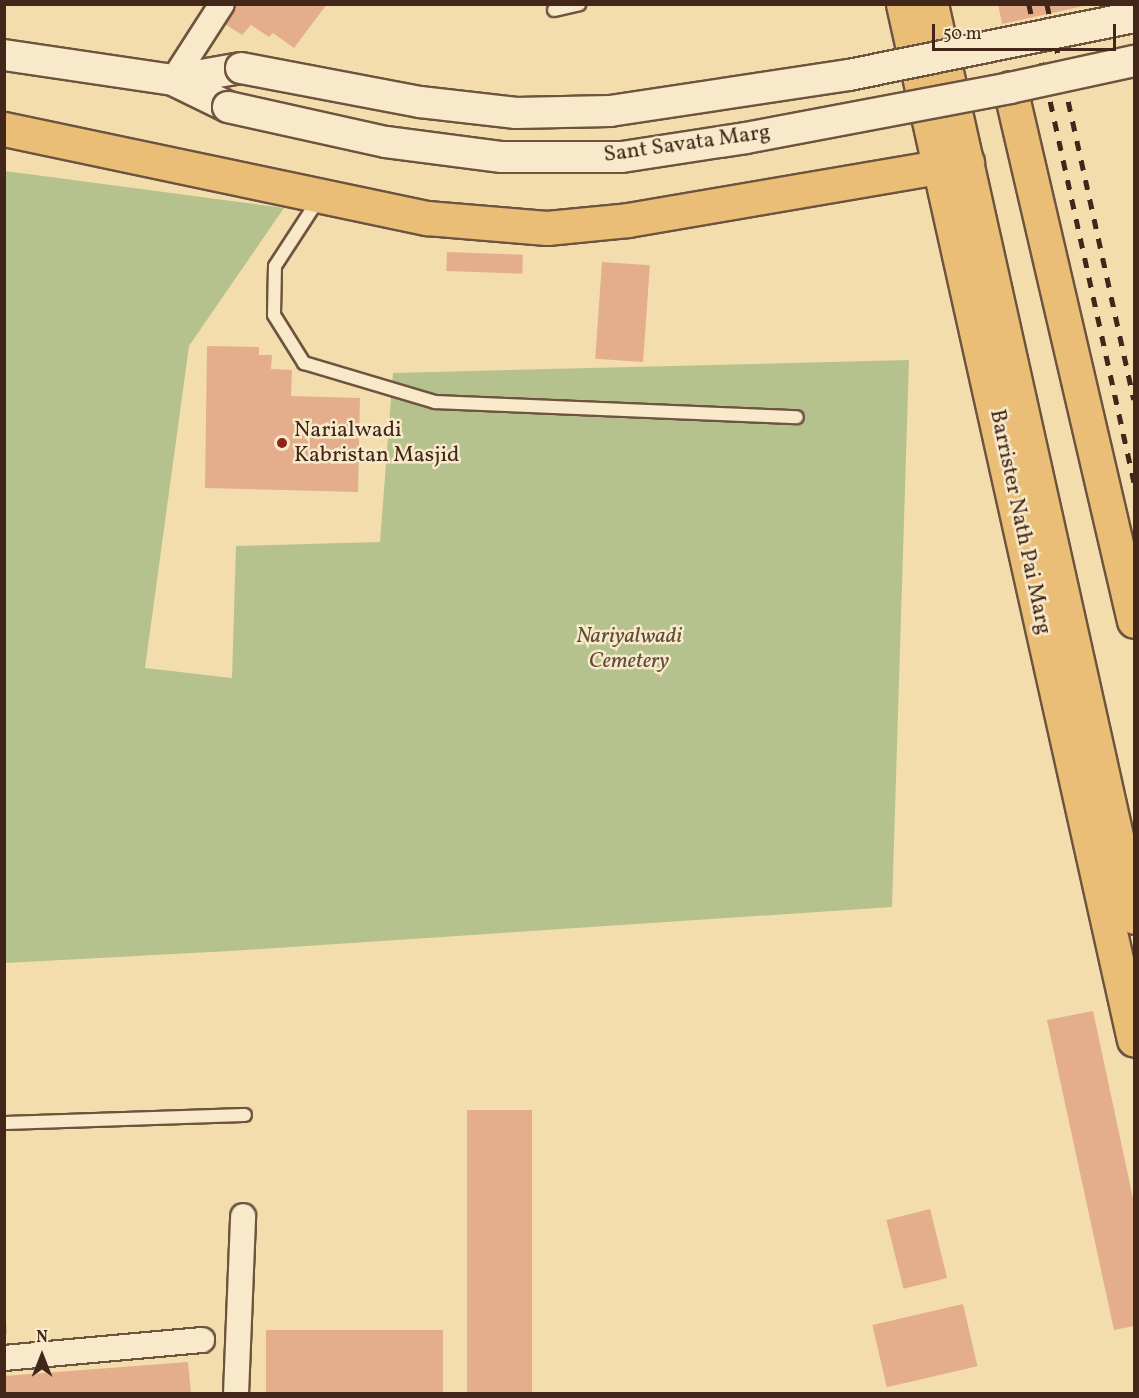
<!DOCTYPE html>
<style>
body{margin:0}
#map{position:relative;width:1139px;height:1398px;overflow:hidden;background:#f3ddad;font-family:Vollkorn,serif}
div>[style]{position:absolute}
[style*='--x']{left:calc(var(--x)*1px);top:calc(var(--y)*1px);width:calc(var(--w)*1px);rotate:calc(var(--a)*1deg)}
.green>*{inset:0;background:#b5c28e}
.building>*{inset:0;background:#e4ae8c;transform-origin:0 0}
.roads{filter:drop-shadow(2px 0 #6e543f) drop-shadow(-2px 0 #6e543f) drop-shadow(0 2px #6e543f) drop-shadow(0 -2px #6e543f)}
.service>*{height:12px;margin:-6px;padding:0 6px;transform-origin:6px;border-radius:6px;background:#f7e9ca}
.minor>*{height:24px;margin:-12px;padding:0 12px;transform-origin:12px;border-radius:12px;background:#f7e9ca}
.tertiary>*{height:30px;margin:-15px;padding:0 15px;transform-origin:15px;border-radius:15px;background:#f7e9ca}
.primary>*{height:33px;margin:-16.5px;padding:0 16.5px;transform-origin:16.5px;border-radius:16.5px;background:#eabe76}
.rail>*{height:4.5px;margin-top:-2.25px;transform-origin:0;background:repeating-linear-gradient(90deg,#42261a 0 10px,transparent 0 20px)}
.bridges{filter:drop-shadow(2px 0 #6e543f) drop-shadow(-2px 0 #6e543f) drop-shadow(0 2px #6e543f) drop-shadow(0 -2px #6e543f)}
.tertiary-bridge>*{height:30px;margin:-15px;padding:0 15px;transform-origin:15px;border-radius:15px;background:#f7e9ca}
.dots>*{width:16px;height:16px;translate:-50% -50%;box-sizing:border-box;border:3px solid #f7e9ca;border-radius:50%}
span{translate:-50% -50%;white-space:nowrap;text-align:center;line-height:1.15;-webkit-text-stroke:5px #f7e9ca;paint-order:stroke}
.street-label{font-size:22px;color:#42261a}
.poi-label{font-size:22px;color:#42261a}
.left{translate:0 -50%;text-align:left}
.park-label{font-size:22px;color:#5f4d37;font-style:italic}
.frame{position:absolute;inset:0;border:6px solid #42261a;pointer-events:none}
.north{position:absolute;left:12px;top:1326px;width:60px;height:60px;-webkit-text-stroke:4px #f7e9ca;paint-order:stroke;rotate:0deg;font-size:16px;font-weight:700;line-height:24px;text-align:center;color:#42261a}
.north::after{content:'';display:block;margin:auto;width:21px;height:27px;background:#42261a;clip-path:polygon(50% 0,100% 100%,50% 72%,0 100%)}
.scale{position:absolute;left:932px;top:24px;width:184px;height:27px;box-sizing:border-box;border:3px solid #42261a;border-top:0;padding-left:8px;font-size:18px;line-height:21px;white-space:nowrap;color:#42261a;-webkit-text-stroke:4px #f7e9ca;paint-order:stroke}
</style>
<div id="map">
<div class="green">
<i style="clip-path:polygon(5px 171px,284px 208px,189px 346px,145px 668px,232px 678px,236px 546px,380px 542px,393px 373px,909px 360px,892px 907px,230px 951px,5px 963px)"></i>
</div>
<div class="building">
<i style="clip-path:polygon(236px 4px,327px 4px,294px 48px,273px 33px,269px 37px,251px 25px,242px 35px,222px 22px)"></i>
<i style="clip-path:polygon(998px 4px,1088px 4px,1088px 5px,1002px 24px)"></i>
<i style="left:447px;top:252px;width:76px;height:19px;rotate:2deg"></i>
<i style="left:602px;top:262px;width:48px;height:97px;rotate:4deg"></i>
<i style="clip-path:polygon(207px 346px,259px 347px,259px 355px,272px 355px,271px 369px,292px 370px,291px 396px,360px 398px,358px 492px,205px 488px)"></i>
<i style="clip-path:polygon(1093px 1011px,1134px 1203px,1134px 1326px,1114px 1330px,1047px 1020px)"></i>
<i style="left:467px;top:1110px;width:65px;height:284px"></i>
<i style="left:930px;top:1209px;width:71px;height:45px;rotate:76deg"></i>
<i style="left:963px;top:1304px;width:64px;height:93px;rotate:77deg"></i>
<i style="clip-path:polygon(4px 1318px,6px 1318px,7px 1334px,4px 1334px)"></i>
<i style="left:266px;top:1330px;width:177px;height:64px"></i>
<i style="clip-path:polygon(188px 1362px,191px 1394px,4px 1394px,4px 1376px)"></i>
</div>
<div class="roads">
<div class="service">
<i style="--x:554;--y:10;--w:26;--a:-13"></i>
<i style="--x:320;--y:197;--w:82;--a:123.1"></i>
<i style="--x:275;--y:266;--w:49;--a:91.2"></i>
<i style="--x:274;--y:315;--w:57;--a:58"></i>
<i style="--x:304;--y:363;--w:137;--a:16.6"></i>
<i style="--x:435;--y:402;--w:362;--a:2.4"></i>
<i style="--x:4;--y:1123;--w:241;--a:-1.9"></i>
</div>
<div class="minor">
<i style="--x:173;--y:80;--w:90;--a:-57.2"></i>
<i style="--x:4;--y:1358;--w:199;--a:-5.2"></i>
<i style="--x:236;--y:1394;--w:178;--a:-87.7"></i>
</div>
<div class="tertiary">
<i style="--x:4;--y:55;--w:171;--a:8.4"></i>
<i style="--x:173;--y:80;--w:61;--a:26.1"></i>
<i style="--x:173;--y:80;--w:69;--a:-10"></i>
</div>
<div class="primary">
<i style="--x:903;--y:4;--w:1061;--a:77.43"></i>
<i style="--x:931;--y:4;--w:935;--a:77.46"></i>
<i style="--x:1010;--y:88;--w:547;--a:76.9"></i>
<i style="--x:4;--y:129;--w:432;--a:11.9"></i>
<i style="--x:427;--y:218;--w:120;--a:4.8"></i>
<i style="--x:547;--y:228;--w:81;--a:-5.6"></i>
<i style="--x:628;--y:220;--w:344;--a:-9.7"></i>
</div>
</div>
<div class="rail">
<i style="--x:1029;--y:4;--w:490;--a:77.6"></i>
<i style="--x:1047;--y:4;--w:405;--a:77.6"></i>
</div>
<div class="bridges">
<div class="tertiary-bridge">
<i style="--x:241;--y:68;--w:182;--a:10.8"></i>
<i style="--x:420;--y:102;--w:97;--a:6.5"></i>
<i style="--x:516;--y:113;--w:94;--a:-1.2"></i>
<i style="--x:610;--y:111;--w:242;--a:-8.6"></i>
<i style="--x:849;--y:75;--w:291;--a:-11.5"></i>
<i style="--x:228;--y:107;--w:162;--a:12.5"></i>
<i style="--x:386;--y:142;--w:117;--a:7.4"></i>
<i style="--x:502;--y:157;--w:120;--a:0"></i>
<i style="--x:622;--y:157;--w:125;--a:-8.7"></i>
<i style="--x:746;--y:138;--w:269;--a:-10.7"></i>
<i style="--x:1010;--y:88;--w:127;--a:-12.3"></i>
</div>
</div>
<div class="dots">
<i style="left:282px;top:443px;background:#8f2418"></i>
</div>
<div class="street-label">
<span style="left:687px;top:144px;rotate:-8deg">Sant Savata Marg</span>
<span style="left:1020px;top:522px;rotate:78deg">Barrister Nath Pai Marg</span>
</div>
<div class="poi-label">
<span class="left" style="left:294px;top:443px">Narialwadi<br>Kabristan Masjid</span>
</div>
<div class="park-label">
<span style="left:629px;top:649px">Nariyalwadi<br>Cemetery</span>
</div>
<div class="frame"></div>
<div class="north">N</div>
<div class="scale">50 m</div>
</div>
